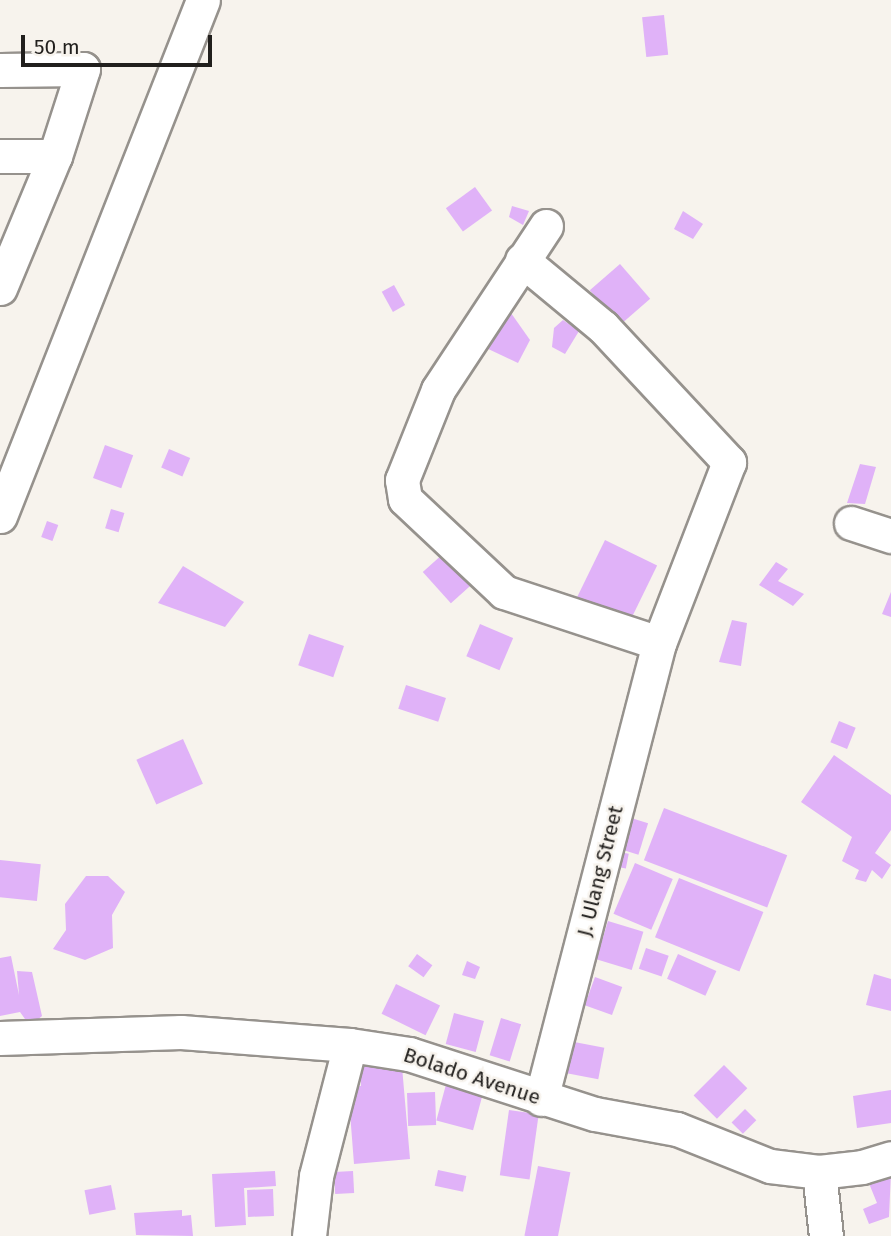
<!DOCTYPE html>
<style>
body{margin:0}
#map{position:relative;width:891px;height:1236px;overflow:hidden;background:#f7f3ed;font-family:"Fira Sans",sans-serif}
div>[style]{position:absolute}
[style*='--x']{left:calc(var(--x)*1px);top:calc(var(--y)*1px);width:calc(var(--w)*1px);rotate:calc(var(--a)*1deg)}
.building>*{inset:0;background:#e0b2f8;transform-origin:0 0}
.roads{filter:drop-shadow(2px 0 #96928d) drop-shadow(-2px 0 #96928d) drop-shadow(0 2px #96928d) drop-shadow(0 -2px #96928d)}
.minor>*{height:33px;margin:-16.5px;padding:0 16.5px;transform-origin:16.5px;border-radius:16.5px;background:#fff}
span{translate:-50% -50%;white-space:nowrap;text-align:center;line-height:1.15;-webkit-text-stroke:5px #f7f3ed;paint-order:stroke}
.street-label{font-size:21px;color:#211f1d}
.scale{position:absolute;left:21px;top:35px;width:191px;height:32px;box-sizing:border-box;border:4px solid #211f1d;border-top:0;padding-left:9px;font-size:21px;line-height:24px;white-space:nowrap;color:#211f1d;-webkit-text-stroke:5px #f7f3ed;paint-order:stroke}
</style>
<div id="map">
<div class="building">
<i style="left:664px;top:15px;width:40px;height:22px;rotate:84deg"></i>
<i style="left:475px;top:187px;width:29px;height:36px;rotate:54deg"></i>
<i style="clip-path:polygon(512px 206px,529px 211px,523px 225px,509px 217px)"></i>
<i style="clip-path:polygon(683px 211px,703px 224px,693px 239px,674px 229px)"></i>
<i style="left:620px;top:264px;width:46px;height:40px;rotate:49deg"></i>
<i style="left:394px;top:285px;width:23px;height:14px;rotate:61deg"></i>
<i style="clip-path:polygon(506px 306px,530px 340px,518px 363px,484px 347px)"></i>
<i style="clip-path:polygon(563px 320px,579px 331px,565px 354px,552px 347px,554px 328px)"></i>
<i style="left:105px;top:445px;width:30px;height:35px;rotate:20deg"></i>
<i style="left:169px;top:449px;width:23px;height:20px;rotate:23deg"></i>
<i style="clip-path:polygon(860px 464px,876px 467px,865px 504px,847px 503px)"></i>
<i style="left:111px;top:509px;width:14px;height:20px;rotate:17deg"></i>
<i style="left:47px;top:521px;width:12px;height:17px;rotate:20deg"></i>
<i style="left:605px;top:540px;width:58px;height:64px;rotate:26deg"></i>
<i style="left:454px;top:544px;width:42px;height:42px;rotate:48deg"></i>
<i style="clip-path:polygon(776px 562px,788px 569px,778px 581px,804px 594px,793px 606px,759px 585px)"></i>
<i style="clip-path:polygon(183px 566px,244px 602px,225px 627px,158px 603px)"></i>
<i style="clip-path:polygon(891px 592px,891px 617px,882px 614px)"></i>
<i style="clip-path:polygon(732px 620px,747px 623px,741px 666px,719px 662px)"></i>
<i style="left:480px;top:624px;width:36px;height:35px;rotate:23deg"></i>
<i style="left:309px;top:634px;width:37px;height:33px;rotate:19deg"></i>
<i style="left:406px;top:685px;width:42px;height:25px;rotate:18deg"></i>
<i style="left:839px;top:721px;width:18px;height:23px;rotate:22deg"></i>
<i style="left:183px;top:739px;width:49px;height:51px;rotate:66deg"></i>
<i style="clip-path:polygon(834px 755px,891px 795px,891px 830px,875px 853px,891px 865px,882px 879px,872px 870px,866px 882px,855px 879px,859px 870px,842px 861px,852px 837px,801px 802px)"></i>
<i style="left:664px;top:808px;width:132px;height:56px;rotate:21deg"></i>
<i style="left:628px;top:817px;width:21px;height:33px;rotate:17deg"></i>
<i style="left:614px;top:851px;width:15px;height:15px;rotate:11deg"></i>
<i style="left:0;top:860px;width:41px;height:37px;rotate:6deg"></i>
<i style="left:635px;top:863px;width:41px;height:55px;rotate:23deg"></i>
<i style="clip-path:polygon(86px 876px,108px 876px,125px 892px,112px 915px,113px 948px,85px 960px,53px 949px,66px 930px,65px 904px)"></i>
<i style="left:679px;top:878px;width:91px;height:64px;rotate:22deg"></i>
<i style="left:608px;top:921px;width:37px;height:40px;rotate:17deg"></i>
<i style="left:646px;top:948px;width:24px;height:22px;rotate:19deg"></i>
<i style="left:417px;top:954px;width:19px;height:15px;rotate:36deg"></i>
<i style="left:678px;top:954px;width:42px;height:27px;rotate:24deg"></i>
<i style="clip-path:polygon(11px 956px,19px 995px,17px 971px,32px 972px,42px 1016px,30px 1026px,20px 1012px,0 1016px,0 958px)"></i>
<i style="clip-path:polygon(467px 961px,480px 967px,475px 979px,462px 975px)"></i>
<i style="clip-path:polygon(874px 974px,891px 979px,891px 1011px,866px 1005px)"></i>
<i style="left:595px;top:977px;width:29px;height:30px;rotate:20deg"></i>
<i style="left:396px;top:984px;width:49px;height:33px;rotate:26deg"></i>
<i style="left:454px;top:1013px;width:31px;height:32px;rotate:15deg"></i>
<i style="left:501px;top:1018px;width:21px;height:39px;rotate:17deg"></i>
<i style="left:569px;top:1041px;width:36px;height:32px;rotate:11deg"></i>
<i style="clip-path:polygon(401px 1055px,410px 1159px,354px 1164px,348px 1087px,361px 1086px,359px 1058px)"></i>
<i style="left:724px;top:1065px;width:33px;height:43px;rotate:45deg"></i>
<i style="left:448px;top:1077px;width:38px;height:45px;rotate:15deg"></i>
<i style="clip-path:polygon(891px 1090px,891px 1123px,857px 1128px,853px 1096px)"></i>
<i style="left:435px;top:1092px;width:33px;height:28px;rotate:88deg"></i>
<i style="left:745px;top:1109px;width:16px;height:19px;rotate:45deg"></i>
<i style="left:509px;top:1110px;width:30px;height:66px;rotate:8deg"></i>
<i style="left:538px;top:1166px;width:33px;height:71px;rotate:11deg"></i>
<i style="left:438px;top:1170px;width:29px;height:16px;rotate:12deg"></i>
<i style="clip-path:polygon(275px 1171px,276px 1186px,244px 1188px,246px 1225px,215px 1227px,212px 1174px)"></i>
<i style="left:353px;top:1171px;width:22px;height:19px;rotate:87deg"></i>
<i style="clip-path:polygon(891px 1172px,889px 1217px,869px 1224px,863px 1209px,877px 1203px,868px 1181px)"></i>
<i style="left:111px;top:1185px;width:25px;height:27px;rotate:79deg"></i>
<i style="left:273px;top:1189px;width:27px;height:26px;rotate:88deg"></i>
<i style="clip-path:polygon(182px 1210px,182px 1216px,191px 1215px,193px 1236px,136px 1235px,134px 1213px)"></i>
</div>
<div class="roads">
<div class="minor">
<i style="--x:0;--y:70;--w:83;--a:-0.7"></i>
<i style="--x:83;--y:69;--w:91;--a:107.8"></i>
<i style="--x:55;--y:156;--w:143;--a:112.6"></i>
<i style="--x:0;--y:156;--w:55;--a:0"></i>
<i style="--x:546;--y:226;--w:196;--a:123.4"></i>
<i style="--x:438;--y:390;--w:97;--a:111.8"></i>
<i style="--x:402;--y:480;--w:19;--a:81"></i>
<i style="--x:405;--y:499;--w:136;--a:43.2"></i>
<i style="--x:504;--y:592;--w:163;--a:18.2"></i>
<i style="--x:522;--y:260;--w:105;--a:39.6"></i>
<i style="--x:603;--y:327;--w:185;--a:47"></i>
<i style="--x:729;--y:462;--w:194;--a:111.1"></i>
<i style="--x:659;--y:643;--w:471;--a:104.5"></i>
<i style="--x:0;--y:516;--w:554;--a:-68.52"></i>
<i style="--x:851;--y:523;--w:42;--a:18"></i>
<i style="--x:0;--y:1038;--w:181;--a:-1.9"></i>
<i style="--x:181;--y:1032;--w:169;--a:4.4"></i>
<i style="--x:350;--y:1045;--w:60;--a:8.7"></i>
<i style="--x:409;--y:1054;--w:195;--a:17.9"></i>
<i style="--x:595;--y:1114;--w:83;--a:10.4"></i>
<i style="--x:677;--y:1129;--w:100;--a:21.7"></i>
<i style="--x:770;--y:1166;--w:49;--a:7"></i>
<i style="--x:819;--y:1172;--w:43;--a:-6.6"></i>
<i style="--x:862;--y:1167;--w:30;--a:-17"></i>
<i style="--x:819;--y:1172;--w:64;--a:83.8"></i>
<i style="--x:309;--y:1236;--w:60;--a:-83.3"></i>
<i style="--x:316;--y:1176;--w:135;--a:-75.5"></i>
</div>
</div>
<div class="street-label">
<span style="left:600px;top:871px;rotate:-76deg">J. Ulang Street</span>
<span style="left:472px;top:1076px;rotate:18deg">Bolado Avenue</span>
</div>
<div class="scale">50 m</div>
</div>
